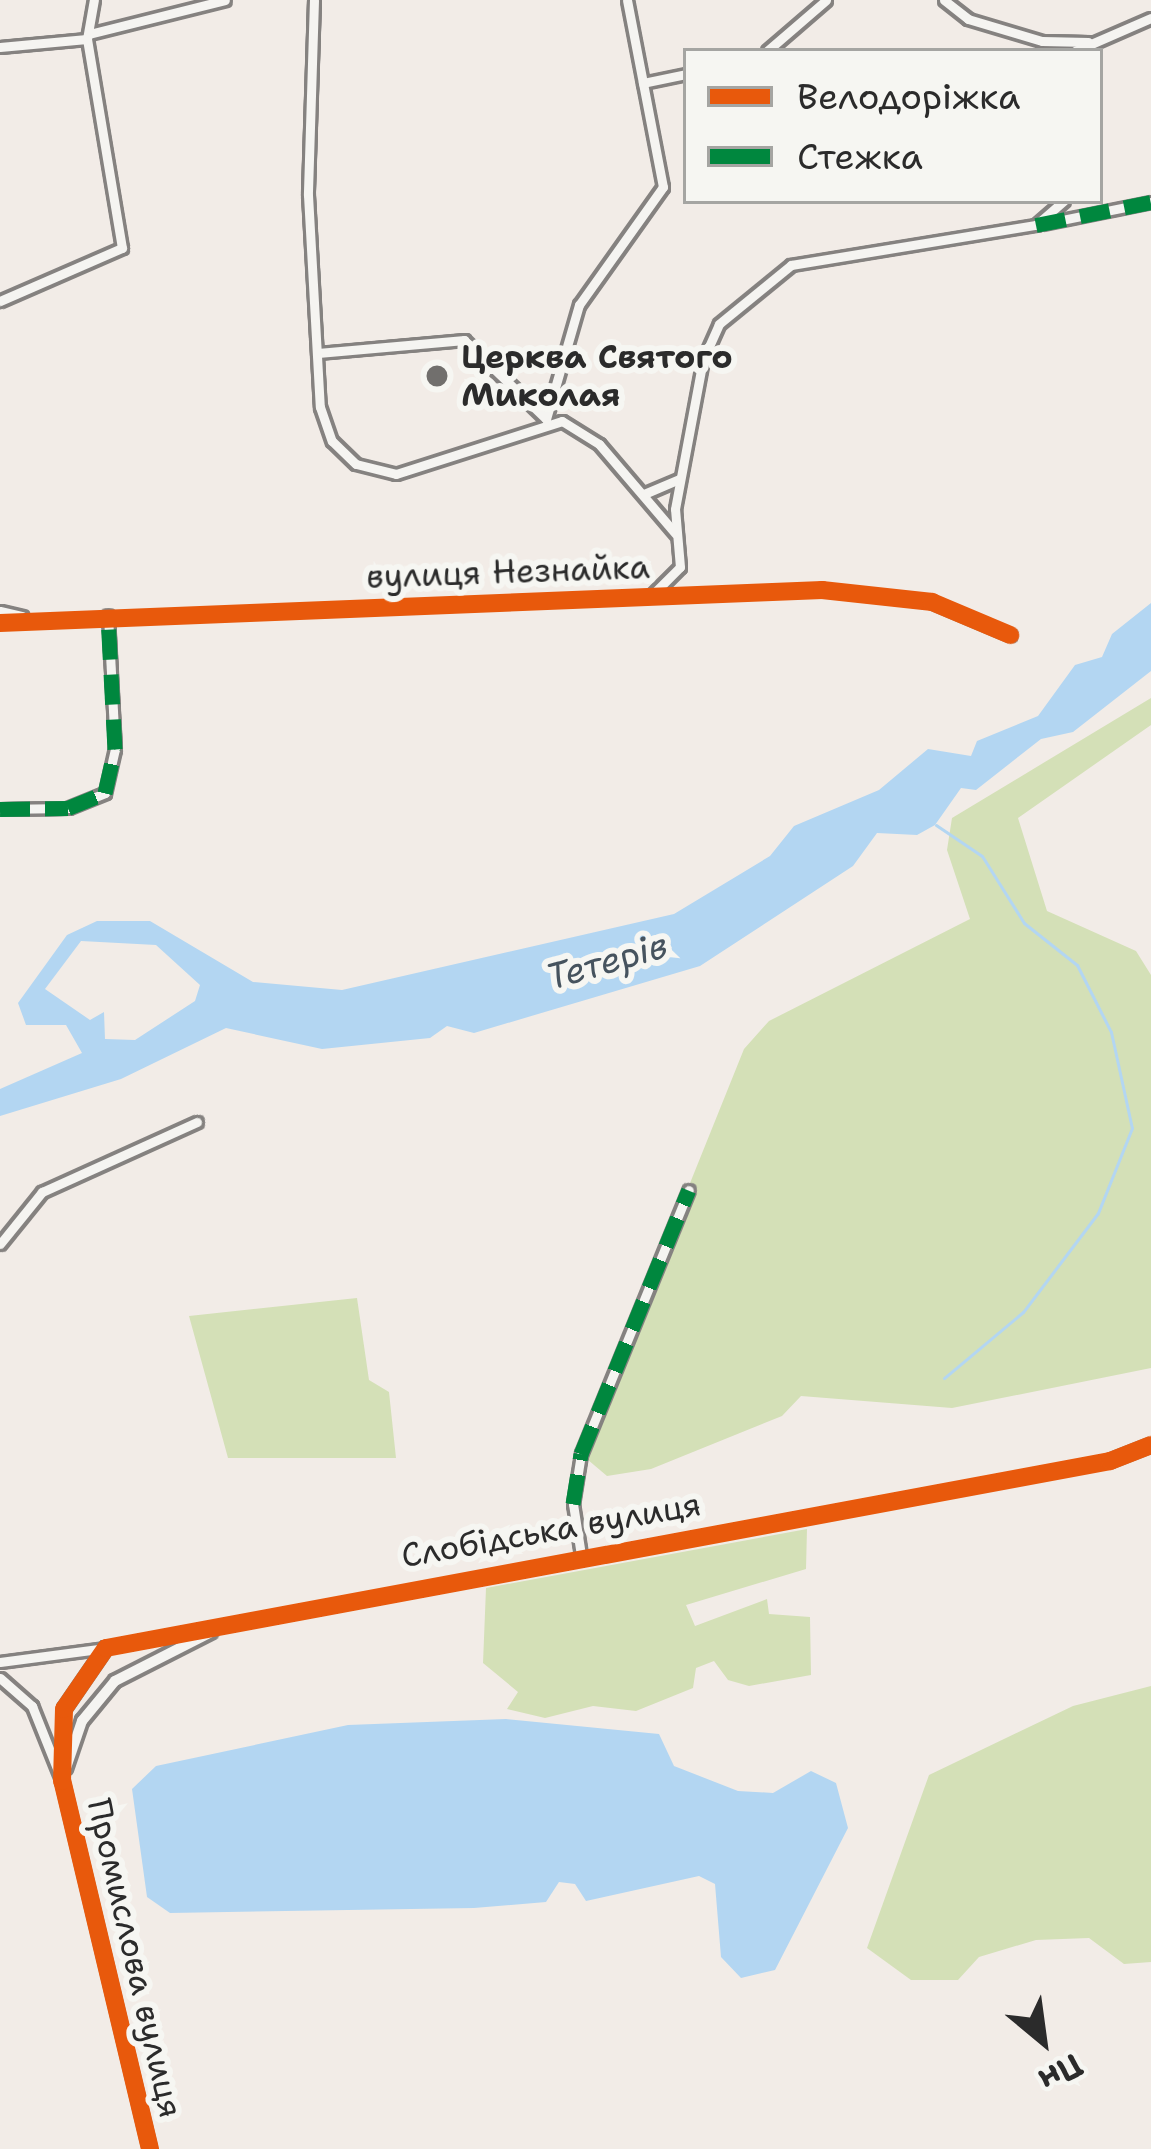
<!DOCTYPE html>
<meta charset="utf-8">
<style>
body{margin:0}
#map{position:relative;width:1151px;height:2149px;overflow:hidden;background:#f2ece7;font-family:"Shantell Sans",sans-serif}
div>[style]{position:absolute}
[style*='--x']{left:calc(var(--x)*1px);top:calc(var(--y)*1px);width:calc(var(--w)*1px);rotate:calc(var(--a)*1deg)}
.green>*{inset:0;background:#d4e0b7}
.water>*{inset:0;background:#b3d6f2}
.stream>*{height:3px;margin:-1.5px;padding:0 1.5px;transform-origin:1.5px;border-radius:1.5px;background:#b3d6f2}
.roads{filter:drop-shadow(3px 0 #858280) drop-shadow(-3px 0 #858280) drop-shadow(0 3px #858280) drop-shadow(0 -3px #858280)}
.minor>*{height:9px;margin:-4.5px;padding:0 4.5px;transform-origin:4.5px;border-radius:4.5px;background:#f5f4f1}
.tertiary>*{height:10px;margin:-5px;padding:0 5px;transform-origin:5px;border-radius:5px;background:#f5f4f1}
.quiet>*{height:15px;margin-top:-7.5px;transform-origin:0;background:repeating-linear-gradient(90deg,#00873e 0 30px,transparent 0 45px)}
.cycleway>*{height:18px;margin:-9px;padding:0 9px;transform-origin:9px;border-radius:9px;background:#e8590c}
.dots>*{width:33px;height:33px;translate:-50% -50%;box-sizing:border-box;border:6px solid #f6f6f2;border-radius:50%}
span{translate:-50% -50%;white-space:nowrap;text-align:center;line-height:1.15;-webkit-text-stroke:12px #f6f6f2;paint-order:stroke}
.poi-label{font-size:33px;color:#2b2b2b;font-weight:700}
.left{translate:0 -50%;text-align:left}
.street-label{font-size:33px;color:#2b2b2b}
.water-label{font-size:36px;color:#46535e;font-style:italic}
.legend{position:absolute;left:683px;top:48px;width:420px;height:156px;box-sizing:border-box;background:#f6f6f2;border:3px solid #a5a5a2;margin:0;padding:15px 21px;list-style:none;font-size:36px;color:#2b2b2b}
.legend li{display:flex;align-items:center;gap:24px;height:60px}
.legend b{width:60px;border:3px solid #a5a5a2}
.north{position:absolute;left:983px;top:1981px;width:120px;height:120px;-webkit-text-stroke:9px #f6f6f2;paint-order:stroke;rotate:151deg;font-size:33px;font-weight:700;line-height:48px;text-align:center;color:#2b2b2b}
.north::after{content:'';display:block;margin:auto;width:42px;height:54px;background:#2b2b2b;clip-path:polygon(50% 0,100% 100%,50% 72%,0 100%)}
</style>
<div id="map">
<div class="green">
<i style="clip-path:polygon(1151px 698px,1151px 725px,1018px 818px,1047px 911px,1136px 951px,1151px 975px,1151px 1368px,952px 1408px,801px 1396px,782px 1416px,651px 1469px,607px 1476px,581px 1454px,744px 1049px,769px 1021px,970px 919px,947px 850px,952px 818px)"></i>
<i style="clip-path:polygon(357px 1298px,369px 1380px,389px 1392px,396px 1458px,228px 1458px,189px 1316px)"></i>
<i style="clip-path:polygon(807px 1529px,806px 1569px,686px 1605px,695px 1626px,767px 1599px,769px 1614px,810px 1617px,811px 1675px,749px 1686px,728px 1680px,714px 1661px,696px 1668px,693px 1688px,636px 1711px,593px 1706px,545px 1718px,507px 1709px,518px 1692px,483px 1663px,486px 1588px)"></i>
<i style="clip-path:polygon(1151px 1686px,1151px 1962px,1124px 1964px,1089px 1938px,1036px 1940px,979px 1957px,958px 1980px,911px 1980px,867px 1948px,929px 1775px,1073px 1706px)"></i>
</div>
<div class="water">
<i style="clip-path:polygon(evenodd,1151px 603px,1151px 671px,1073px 732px,1041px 739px,976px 790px,961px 788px,935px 825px,917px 835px,877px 833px,853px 866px,700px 966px,474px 1033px,447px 1026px,430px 1038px,322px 1049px,226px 1028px,121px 1079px,0 1116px,0 1089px,82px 1053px,66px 1025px,26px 1025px,18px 1003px,67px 935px,97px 921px,150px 921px,253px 982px,342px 990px,674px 914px,770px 856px,794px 826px,879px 790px,928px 749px,971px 756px,977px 741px,1038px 716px,1075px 665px,1102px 657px,1112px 634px,1151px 603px,81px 941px,156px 945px,200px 985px,195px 1001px,135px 1040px,105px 1039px,104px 1012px,90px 1020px,45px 989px,81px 941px)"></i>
<i style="clip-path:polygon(506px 1719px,659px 1734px,674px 1766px,738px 1791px,773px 1793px,811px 1771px,836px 1783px,848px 1828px,775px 1970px,741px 1978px,721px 1957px,715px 1884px,699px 1876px,586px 1901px,575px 1884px,559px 1882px,546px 1902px,474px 1908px,170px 1913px,147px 1897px,132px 1789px,156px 1766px,348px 1725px)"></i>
</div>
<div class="stream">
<i style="--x:936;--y:825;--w:55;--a:34"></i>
<i style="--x:982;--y:856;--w:79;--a:57.9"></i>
<i style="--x:1024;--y:923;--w:68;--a:38.4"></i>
<i style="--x:1077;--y:965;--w:75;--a:63.1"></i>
<i style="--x:1111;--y:1032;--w:98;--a:77.7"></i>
<i style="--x:1132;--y:1128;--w:92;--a:111.8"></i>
<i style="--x:1098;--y:1213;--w:124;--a:127.1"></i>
<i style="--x:1023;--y:1312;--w:103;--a:140.1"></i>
</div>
<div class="roads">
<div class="minor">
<i style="--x:314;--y:0;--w:195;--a:91.8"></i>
<i style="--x:308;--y:195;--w:212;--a:86.8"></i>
<i style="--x:320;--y:407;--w:36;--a:71"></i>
<i style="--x:332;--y:441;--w:33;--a:44"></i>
<i style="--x:356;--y:464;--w:41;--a:14"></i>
<i style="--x:396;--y:474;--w:174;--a:-17.7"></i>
<i style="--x:562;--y:421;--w:44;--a:31.9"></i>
<i style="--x:599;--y:444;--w:118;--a:49.5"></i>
<i style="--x:944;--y:0;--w:31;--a:38"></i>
<i style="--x:968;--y:19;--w:77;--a:16.6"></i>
<i style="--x:1042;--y:41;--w:46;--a:1.2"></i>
<i style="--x:89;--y:34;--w:140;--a:-14"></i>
<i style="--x:0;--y:47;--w:87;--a:-5.3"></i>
<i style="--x:767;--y:51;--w:78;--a:-40.8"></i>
<i style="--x:1075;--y:51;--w:83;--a:-23.5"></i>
<i style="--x:643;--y:83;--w:44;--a:-11.8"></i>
<i style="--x:1042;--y:224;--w:111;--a:-11.4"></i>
<i style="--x:0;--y:301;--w:133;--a:-23.5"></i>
<i style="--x:122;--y:248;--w:212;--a:-99.5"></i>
<i style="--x:87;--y:39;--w:40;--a:-80"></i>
<i style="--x:318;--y:353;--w:147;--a:-5.1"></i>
<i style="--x:464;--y:340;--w:114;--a:43.9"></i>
<i style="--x:546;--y:419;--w:119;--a:-73.9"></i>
<i style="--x:579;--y:305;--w:145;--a:-54.6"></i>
<i style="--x:663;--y:187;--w:190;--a:-100.9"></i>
<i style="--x:644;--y:494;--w:38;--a:-23"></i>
<i style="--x:653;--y:594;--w:38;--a:-45"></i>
<i style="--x:680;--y:567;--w:58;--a:-94.9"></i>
<i style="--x:675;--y:509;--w:152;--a:-79.4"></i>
<i style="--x:703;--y:360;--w:39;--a:-66"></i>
<i style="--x:719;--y:324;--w:93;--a:-39.3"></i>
<i style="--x:791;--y:265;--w:248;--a:-9.3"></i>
<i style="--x:1036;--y:225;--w:37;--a:-41"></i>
<i style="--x:0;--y:611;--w:23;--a:13"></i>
<i style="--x:0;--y:623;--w:823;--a:-2.3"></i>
<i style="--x:822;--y:590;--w:111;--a:6.2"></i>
<i style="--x:932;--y:602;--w:85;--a:22.9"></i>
<i style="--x:0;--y:809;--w:68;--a:-0.8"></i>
<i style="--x:68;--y:808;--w:40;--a:-22"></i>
<i style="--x:105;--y:793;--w:45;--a:-77.2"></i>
<i style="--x:115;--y:749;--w:134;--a:-93"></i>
<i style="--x:0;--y:1244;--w:67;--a:-51.1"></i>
<i style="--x:42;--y:1192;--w:170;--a:-24.3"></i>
<i style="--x:581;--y:1555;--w:52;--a:-98.9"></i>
<i style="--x:573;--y:1504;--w:51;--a:-80.9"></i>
<i style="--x:581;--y:1454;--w:285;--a:-67.8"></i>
<i style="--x:0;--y:1662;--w:107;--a:-7.5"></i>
<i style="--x:0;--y:1678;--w:43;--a:41.2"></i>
<i style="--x:32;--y:1706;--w:75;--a:68.2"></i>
</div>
<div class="tertiary">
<i style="--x:66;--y:1768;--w:50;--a:-71.2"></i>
<i style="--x:82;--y:1721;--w:52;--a:-50.5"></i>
<i style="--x:115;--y:1681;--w:108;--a:-27"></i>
<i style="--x:150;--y:2149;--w:378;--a:-103.4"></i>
<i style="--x:62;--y:1781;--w:72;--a:-88.4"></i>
<i style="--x:64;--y:1709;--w:74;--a:-55.5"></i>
<i style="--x:106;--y:1648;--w:1021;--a:-10.55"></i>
<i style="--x:1110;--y:1461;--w:44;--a:-21.3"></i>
</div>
</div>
<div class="quiet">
<i style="--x:1036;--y:225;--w:117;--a:-11.3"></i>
<i style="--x:0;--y:809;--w:68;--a:-0.8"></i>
<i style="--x:68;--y:808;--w:40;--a:-22"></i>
<i style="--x:105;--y:793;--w:45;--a:-77.2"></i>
<i style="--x:115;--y:749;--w:134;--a:-93"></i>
<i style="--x:573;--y:1504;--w:51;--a:-80.9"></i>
<i style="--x:581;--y:1454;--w:285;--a:-67.8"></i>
</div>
<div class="cycleway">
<i style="--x:0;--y:623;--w:823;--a:-2.3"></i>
<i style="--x:822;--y:590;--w:111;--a:6.2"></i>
<i style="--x:932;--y:602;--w:85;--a:22.9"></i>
<i style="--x:150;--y:2149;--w:378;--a:-103.4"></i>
<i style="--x:62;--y:1781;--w:72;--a:-88.4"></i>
<i style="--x:64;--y:1709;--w:74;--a:-55.5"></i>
<i style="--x:106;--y:1648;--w:1021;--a:-10.55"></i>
<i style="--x:1110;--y:1461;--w:44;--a:-21.3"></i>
</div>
<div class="dots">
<i style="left:437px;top:376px;background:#716f6d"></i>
</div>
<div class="poi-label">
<span class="left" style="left:461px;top:376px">Церква Святого<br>Миколая</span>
</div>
<div class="street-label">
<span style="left:508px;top:572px;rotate:-2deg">вулиця Незнайка</span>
<span style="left:551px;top:1530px;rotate:-10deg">Слобідська вулиця</span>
<span style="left:135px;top:1958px;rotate:77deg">Промислова вулиця</span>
</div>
<div class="water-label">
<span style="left:607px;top:961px;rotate:-16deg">Тетерів</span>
</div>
<ul class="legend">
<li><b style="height:15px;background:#e8590c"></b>Велодоріжка</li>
<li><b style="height:15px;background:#00873e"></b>Стежка</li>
</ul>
<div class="north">Пн</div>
</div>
